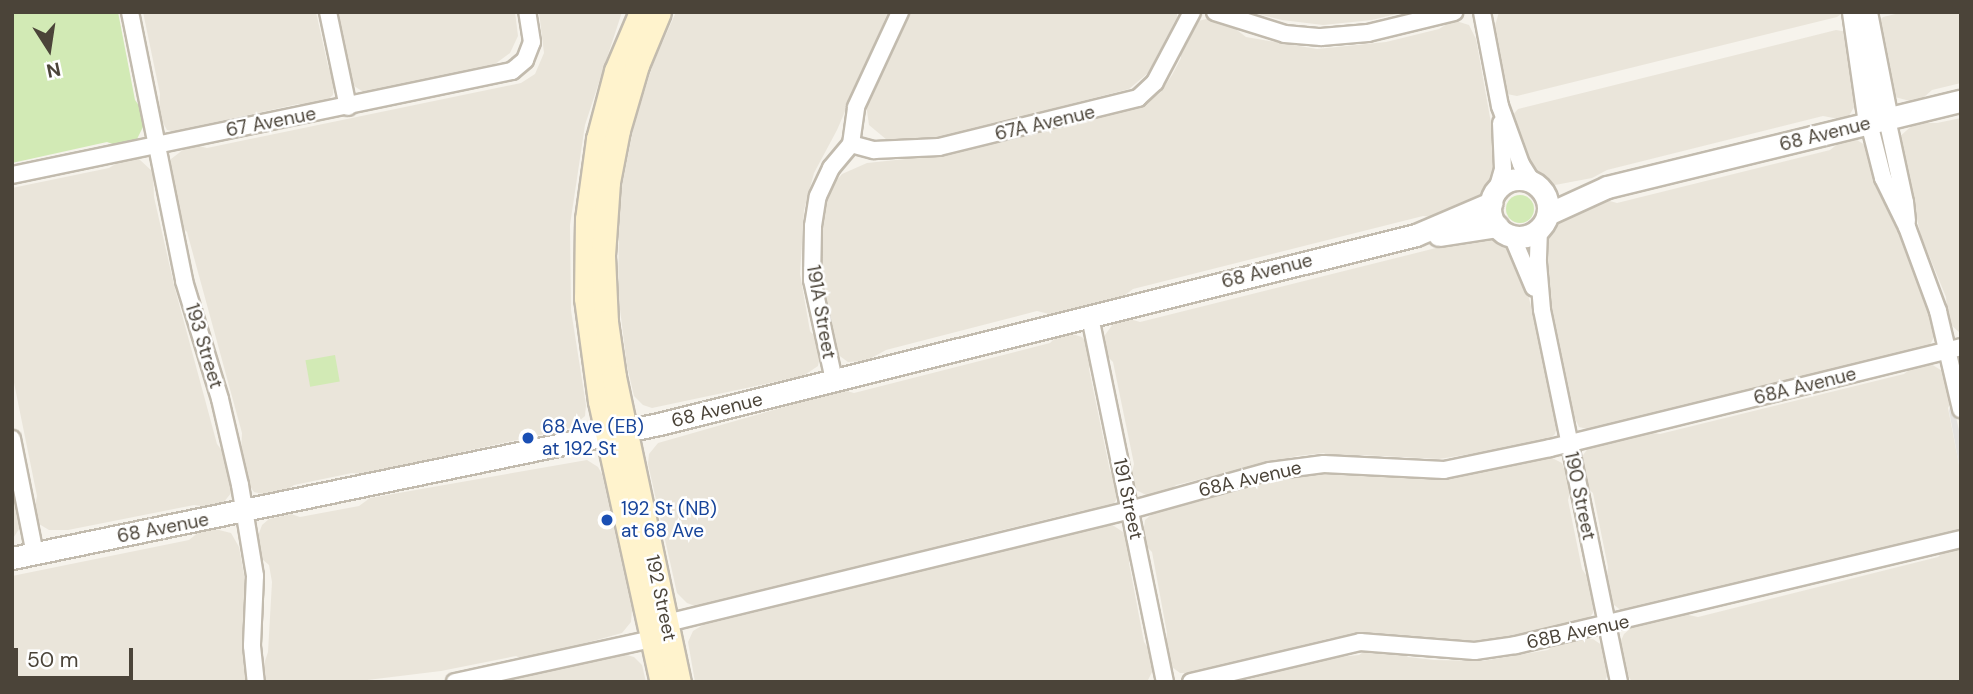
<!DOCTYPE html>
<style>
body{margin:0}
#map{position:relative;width:1973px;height:694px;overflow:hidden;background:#f6f3ec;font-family:"DM Sans",sans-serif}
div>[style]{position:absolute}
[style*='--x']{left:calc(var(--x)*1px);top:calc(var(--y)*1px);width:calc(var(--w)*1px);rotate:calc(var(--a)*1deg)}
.residential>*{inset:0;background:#eae5da}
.green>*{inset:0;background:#d2eab5;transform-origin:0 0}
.round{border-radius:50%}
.parking>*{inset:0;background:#e5e3e0}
.roads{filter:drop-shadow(2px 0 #c2bbae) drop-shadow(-2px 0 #c2bbae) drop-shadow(0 2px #c2bbae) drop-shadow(0 -2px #c2bbae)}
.minor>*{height:16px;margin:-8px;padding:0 8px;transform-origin:8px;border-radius:8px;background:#fff}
.tertiary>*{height:21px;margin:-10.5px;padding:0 10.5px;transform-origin:10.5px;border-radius:10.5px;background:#fff}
.tertiary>.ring{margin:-10.5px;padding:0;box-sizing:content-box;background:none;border:21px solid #fff;border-radius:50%}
.secondary>*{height:23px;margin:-11.5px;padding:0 11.5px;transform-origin:11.5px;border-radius:11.5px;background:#fff3cd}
.dots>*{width:19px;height:19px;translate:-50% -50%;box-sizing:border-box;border:4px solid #fff;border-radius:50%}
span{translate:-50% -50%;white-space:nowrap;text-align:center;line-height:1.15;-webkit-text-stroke:5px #fff;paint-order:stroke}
.street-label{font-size:19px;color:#4b4439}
.transit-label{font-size:19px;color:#164399}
.left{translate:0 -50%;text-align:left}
.frame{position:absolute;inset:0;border:14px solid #4b4439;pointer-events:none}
.north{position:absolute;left:14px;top:14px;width:70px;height:70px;-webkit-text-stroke:5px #fff;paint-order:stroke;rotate:168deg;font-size:19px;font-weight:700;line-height:28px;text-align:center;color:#4b4439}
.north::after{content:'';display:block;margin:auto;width:24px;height:32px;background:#4b4439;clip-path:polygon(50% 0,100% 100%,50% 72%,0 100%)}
.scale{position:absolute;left:14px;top:648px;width:119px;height:32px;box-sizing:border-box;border:4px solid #4b4439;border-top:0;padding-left:9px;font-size:21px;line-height:24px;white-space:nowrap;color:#4b4439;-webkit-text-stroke:5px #fff;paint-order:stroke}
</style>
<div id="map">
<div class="residential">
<i style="clip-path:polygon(143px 12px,316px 12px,328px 66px,334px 81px,333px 95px,324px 103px,313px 107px,298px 104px,198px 126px,182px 133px,167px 130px,159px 116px,160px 94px)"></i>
<i style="clip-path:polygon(338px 12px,515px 12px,518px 36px,510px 53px,495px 64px,365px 93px,354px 86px,351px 78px)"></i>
<i style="clip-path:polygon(539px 12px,622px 12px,585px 125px,570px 225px,571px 310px,586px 405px,585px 416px,571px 428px,363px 474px,352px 473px,294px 485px,287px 490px,267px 495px,254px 492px,246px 481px,241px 453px,242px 433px,187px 232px,180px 225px,170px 179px,171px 159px,188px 146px,195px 145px,207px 148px,521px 83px,535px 74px,544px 53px)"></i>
<i style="clip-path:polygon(676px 12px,888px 12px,837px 130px,814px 173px,804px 210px,800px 274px,810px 331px,818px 340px,820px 356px,818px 366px,803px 376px,652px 408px,643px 405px,634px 396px,627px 366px,618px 293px,619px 227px,621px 191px,634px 125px,653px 64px)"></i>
<i style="clip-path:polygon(910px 12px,1177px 12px,1177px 17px,1148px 73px,1129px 89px,942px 137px,887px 140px,869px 125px,866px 104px)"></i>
<i style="clip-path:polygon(1250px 12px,1404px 12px,1372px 20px,1323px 25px,1282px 20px)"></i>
<i style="clip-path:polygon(1499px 12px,1844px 12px,1837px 17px,1517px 96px,1507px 94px,1494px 29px)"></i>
<i style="clip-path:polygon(1904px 12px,1961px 12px,1961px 83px,1932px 90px,1923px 98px,1910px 101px,1891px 96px,1876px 24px,1883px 17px)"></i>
<i style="clip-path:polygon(1210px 18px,1229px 24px,1246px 37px,1317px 49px,1386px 42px,1439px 29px,1453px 20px,1469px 25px,1476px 39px,1498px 162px,1487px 195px,1435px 217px,1423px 216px,1133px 289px,1121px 298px,1053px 315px,1037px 311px,886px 350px,866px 361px,848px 362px,837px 354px,822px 291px,820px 262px,824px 210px,832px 186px,842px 174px,867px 163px,953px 154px,1141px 106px,1160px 93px,1172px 75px,1181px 58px,1181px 46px,1194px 22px)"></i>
<i style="clip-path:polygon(1836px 30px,1848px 32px,1858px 100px,1849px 116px,1839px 119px,1823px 116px,1607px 170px,1592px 178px,1555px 185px,1533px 173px,1511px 117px,1518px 109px)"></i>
<i style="clip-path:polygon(1961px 118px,1961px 334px,1948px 322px,1946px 297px,1921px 236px,1898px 138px,1915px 123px,1937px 123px)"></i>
<i style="clip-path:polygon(1857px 140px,1868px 147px,1909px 250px,1908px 257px,1925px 305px,1931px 312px,1936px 333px,1930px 345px,1591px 430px,1579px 427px,1571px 410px,1542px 267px,1547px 234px,1551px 226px,1574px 209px,1606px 200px,1617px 203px,1830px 150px,1839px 143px)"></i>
<i style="clip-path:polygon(139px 159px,153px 172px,154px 197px,174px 285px,217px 444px,226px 456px,232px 492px,223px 503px,208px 507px,194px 505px,68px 530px,49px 530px,39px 524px,34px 512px,37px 496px,12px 373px,12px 188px,109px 168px,122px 160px)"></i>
<i style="clip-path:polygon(1489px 235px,1509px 244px,1522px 268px,1558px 423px,1555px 434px,1547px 442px,1439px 459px,1361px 455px,1351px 459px,1330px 458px,1324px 453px,1297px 456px,1176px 485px,1168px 493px,1150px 497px,1136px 490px,1131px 477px,1134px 464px,1113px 362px,1106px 355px,1105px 335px,1113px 324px,1130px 319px,1140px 322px,1436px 248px,1441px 242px)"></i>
<i style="clip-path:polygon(1069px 333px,1082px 337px,1089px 345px,1092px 362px,1089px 369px,1110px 471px,1115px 476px,1119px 495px,1112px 507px,1093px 513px,1085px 510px,957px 541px,952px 547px,936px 552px,928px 549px,695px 606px,687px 603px,677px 593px,648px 464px,649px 454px,658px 443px,843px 390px,854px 393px,1050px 343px,1055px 338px)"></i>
<i style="clip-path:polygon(1931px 364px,1944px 372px,1952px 400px,1948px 408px,1961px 475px,1961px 531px,1623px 612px,1613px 604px,1606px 586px,1608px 567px,1593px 493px,1587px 488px,1581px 465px,1583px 455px,1589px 447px,1646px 432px,1660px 434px,1904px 374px,1914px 366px)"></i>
<i style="clip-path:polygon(1550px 457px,1562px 463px,1571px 488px,1568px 500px,1582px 569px,1590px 581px,1595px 600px,1593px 613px,1587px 621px,1487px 640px,1455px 641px,1381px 634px,1331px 638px,1193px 673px,1180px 673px,1168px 664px,1165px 652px,1167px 633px,1152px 552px,1145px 545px,1143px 534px,1145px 520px,1152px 514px,1297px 475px,1341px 472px,1439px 479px)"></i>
<i style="clip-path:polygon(587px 460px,598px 467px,602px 474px,632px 610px,631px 622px,622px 633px,524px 660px,516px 656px,441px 671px,351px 682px,266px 682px,264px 664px,268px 652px,272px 582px,269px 565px,262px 559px,258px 536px,262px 525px,269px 519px,291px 514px,300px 517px,359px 506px,370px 498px)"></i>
<i style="clip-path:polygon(12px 477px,21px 526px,12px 540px)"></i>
<i style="clip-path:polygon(1111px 524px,1126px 534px,1132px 551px,1129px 563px,1144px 642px,1152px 654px,1154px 668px,1147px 682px,695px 682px,688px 642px,693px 631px,703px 625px)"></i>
<i style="clip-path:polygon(215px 529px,231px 533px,239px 547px,246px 586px,244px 636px,246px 682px,12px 682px,12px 576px,189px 540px,199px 532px)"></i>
<i style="clip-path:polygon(1961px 545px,1961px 682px,1632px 682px,1624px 669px,1619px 645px,1624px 634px,1632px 627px,1684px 614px,1698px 617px,1938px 557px,1944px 551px)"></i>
<i style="clip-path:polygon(1580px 638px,1593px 639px,1603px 646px,1609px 669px,1605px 682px,1239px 682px,1329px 658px,1359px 655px,1366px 650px,1402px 651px,1408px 657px,1434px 660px,1482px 661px,1548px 650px,1559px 642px)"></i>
<i style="clip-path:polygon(623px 654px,634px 657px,642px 665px,646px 682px,490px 682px)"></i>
</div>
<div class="green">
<i style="clip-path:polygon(12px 12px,118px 12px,135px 100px,143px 111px,145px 123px,136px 141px,118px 146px,107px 142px,12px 163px)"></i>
<i class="round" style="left:1506px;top:195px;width:28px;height:28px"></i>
<i style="left:335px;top:355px;width:27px;height:30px;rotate:80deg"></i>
</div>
<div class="parking">
<i style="clip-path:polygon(1952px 398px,1961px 440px,1961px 475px,1949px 411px)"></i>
</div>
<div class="roads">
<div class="minor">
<i style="--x:130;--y:12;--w:274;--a:78.6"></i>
<i style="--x:184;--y:281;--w:123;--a:73"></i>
<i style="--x:220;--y:399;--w:88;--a:76.9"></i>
<i style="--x:240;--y:485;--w:92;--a:80.6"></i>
<i style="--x:255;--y:576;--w:70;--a:92.5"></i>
<i style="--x:252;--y:646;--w:36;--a:84"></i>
<i style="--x:328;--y:12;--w:97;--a:78.1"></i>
<i style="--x:1215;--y:12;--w:73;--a:17.4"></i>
<i style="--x:1285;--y:34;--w:36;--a:5"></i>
<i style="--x:1321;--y:37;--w:47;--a:-4.9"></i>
<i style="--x:1368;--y:33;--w:89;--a:-13.7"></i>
<i style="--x:1482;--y:12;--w:96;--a:79.2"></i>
<i style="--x:1500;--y:106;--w:62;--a:70.1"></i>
<i style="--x:1521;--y:164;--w:22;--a:58"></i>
<i style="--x:1887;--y:119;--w:85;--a:77.8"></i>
<i style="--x:1905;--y:202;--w:19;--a:84"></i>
<i style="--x:1869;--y:123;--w:57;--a:75.7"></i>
<i style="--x:1883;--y:178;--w:55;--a:63.9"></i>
<i style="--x:1907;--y:227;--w:90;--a:69.7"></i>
<i style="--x:1938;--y:311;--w:101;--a:76.8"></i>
<i style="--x:851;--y:144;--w:24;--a:15"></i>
<i style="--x:874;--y:150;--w:65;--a:-2.6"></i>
<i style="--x:939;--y:147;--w:205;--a:-13.8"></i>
<i style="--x:1138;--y:98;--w:23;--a:-43"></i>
<i style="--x:1155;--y:82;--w:79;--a:-62.1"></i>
<i style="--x:12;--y:175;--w:511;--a:-11.75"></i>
<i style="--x:512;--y:71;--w:17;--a:-40"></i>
<i style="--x:525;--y:60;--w:19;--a:-69"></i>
<i style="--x:532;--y:42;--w:30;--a:-99"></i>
<i style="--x:1497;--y:190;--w:22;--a:-74"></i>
<i style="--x:1503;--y:169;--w:46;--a:-92.5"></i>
<i style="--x:1539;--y:229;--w:34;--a:92"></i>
<i style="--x:1538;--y:263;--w:47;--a:85.1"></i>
<i style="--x:1542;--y:310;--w:380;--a:78.3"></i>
<i style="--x:1512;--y:236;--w:56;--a:67.1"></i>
<i style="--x:1090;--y:317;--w:373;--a:78.4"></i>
<i style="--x:834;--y:380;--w:102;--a:-102.4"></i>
<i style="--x:812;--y:280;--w:54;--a:-88.9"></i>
<i style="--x:813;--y:226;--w:30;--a:-81"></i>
<i style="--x:818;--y:196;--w:31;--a:-65"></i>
<i style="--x:831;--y:168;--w:31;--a:-50"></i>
<i style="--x:851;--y:144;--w:37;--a:-82"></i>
<i style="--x:856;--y:107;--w:105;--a:-65.1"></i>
<i style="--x:12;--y:439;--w:117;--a:78.7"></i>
<i style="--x:667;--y:623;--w:477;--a:-13.7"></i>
<i style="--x:1130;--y:510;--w:145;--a:-15.6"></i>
<i style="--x:1270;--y:471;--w:54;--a:-7.4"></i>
<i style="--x:1324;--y:464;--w:120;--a:2.9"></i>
<i style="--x:1444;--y:470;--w:108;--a:-11.7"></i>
<i style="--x:1550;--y:448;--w:423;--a:-13.8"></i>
<i style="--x:455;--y:682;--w:203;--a:-12.3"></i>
<i style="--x:1191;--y:682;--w:174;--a:-13.3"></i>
<i style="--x:1360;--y:642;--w:115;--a:4.5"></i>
<i style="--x:1475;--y:651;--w:41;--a:-8.3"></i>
<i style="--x:1516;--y:645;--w:457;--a:-13.4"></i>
</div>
<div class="tertiary">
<i style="--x:1853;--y:12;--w:112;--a:81.8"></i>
<i style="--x:1866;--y:12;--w:109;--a:78.9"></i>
<i class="ring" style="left:1490px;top:179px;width:37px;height:37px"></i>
<i style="--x:1548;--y:214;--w:65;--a:-24.6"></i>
<i style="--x:1607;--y:187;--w:364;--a:-13.7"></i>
<i style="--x:1439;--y:235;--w:59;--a:-8.8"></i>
<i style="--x:12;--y:558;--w:661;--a:-11.7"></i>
<i style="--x:659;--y:424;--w:780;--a:-14.02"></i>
<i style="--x:1416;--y:235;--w:82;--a:-23.1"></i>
</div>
<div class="secondary">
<i style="--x:641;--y:12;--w:64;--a:113"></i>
<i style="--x:616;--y:71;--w:70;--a:104.8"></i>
<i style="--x:598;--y:139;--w:81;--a:97.8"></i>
<i style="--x:587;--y:219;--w:79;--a:90.7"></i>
<i style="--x:586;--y:298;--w:104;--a:82.3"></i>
<i style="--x:600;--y:401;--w:288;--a:77.6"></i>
<i style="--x:659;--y:12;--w:57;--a:112.5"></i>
<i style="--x:637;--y:65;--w:68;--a:106.3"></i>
<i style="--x:618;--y:130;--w:53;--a:100.9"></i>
<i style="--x:608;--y:182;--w:74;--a:93.9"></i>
<i style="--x:603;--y:256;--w:66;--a:87.4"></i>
<i style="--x:606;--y:322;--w:56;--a:81.7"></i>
<i style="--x:614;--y:377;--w:312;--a:78"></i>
</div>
</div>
<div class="dots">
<i style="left:528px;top:438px;background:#1a4fb4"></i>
<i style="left:607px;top:520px;background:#1a4fb4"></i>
</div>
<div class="street-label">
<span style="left:271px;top:122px;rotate:-11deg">67 Avenue</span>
<span style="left:1045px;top:123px;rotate:-13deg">67A Avenue</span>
<span style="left:1825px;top:134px;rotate:-14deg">68 Avenue</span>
<span style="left:1267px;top:271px;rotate:-14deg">68 Avenue</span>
<span style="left:821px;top:312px;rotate:80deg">191A Street</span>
<span style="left:204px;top:346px;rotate:73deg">193 Street</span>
<span style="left:1805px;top:386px;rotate:-14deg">68A Avenue</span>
<span style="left:717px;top:410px;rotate:-14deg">68 Avenue</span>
<span style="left:1250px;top:479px;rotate:-13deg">68A Avenue</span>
<span style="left:1580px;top:496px;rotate:78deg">190 Street</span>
<span style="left:1128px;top:499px;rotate:78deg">191 Street</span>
<span style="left:163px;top:528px;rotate:-11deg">68 Avenue</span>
<span style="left:661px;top:598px;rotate:78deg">192 Street</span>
<span style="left:1578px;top:632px;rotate:-12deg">68B Avenue</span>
</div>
<div class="transit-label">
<span class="left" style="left:542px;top:438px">68 Ave (EB)<br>at 192 St</span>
<span class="left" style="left:621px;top:520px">192 St (NB)<br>at 68 Ave</span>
</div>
<div class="frame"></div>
<div class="north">N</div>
<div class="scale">50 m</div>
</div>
